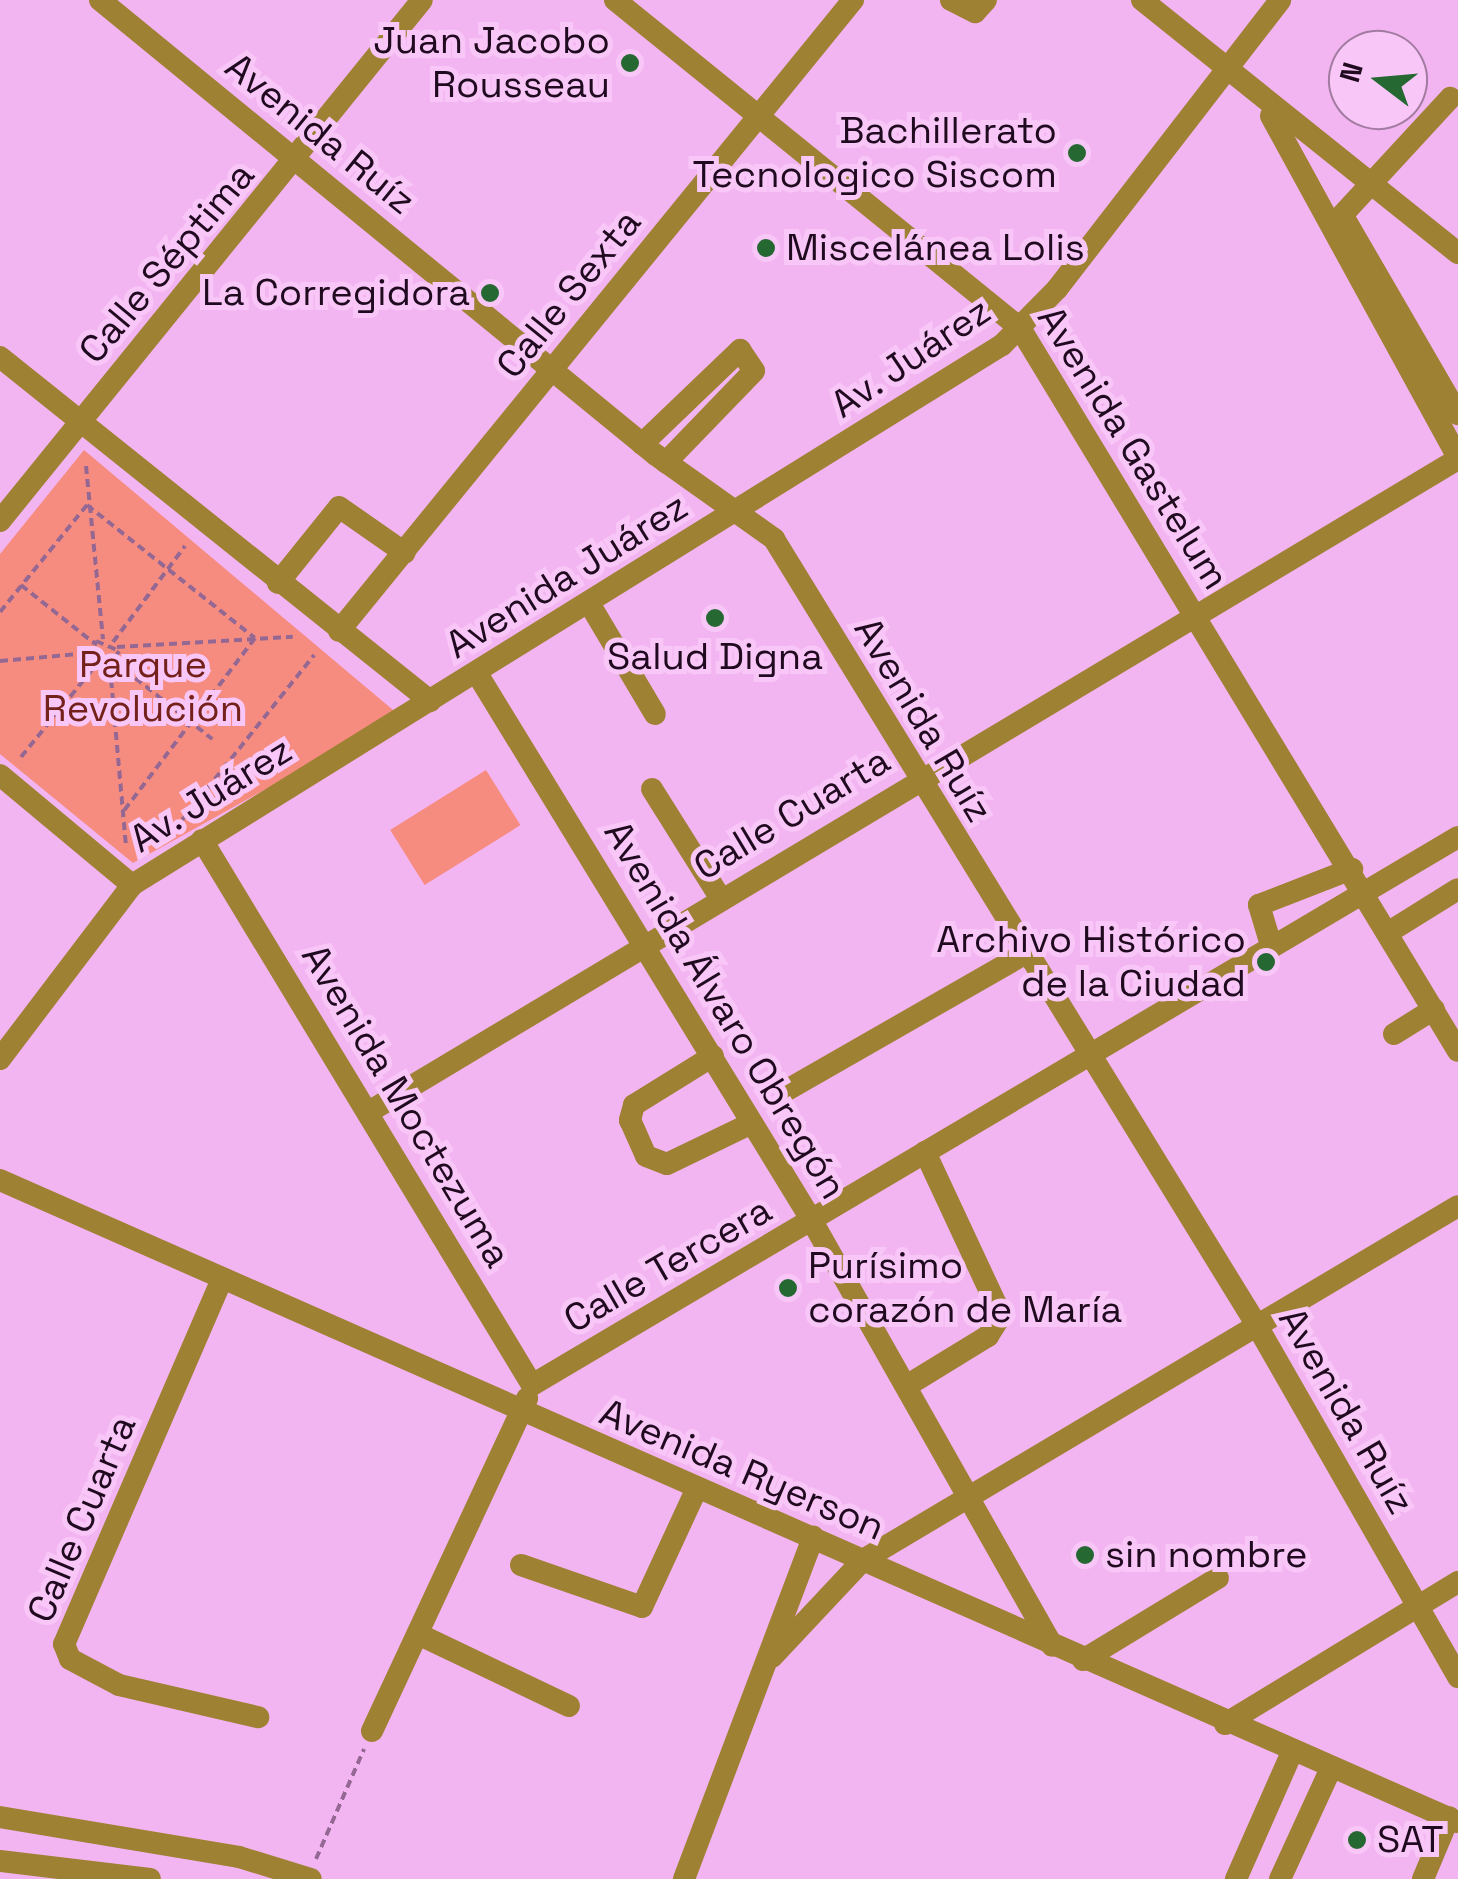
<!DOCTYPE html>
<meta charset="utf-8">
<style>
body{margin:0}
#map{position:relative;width:1458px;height:1879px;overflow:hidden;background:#f3b5f1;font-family:"Space Grotesk",sans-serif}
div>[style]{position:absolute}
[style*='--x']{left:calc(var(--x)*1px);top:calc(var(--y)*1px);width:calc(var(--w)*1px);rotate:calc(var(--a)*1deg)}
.green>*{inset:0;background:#f68c80;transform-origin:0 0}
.path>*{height:4px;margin-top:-2px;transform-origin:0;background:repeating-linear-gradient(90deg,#946893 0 8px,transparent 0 13px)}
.minor>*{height:22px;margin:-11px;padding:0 11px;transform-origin:11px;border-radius:11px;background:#9f8133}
.dots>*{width:28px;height:28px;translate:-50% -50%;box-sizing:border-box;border:5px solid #f9c7f7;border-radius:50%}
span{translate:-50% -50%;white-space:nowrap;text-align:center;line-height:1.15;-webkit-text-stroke:10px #f9c7f7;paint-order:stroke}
.poi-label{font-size:38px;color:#200a20}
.right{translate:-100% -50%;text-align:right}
.left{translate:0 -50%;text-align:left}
.street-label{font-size:38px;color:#200a20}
.park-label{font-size:38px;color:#74201b}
.north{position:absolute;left:1328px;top:30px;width:100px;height:100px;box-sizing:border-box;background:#f9c7f7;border:2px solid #a27ba1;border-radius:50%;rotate:286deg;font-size:28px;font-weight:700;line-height:40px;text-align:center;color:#200a20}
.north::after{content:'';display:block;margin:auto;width:35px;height:45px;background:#256832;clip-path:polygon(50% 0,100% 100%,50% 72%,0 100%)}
</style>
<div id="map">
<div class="green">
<i style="clip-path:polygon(84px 450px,399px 715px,133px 863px,0 754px,0 554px)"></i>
<i style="left:486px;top:770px;width:65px;height:113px;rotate:58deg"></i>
</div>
<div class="path">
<i style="--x:86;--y:466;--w:174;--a:84.4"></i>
<i style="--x:21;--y:585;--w:93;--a:38.5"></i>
<i style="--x:0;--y:612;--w:138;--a:-50.9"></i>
<i style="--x:87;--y:505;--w:214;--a:38.4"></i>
<i style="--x:255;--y:638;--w:218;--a:127.2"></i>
<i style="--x:113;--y:642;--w:120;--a:-53.1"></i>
<i style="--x:117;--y:647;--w:176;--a:-3.3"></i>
<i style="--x:0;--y:661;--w:90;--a:-5.1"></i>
<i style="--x:115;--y:662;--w:124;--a:38.4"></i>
<i style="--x:110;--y:667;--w:21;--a:-155"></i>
<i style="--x:91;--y:658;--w:18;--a:-74"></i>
<i style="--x:96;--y:641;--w:25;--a:23"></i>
<i style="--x:119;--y:651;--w:18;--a:119"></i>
<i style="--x:110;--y:667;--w:179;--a:84.9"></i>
<i style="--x:21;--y:757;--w:119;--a:-50.8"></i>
<i style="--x:166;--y:840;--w:237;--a:-51.3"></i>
<i style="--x:316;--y:1859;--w:120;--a:-66.4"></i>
</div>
<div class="minor">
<i style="--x:100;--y:0;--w:718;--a:39.3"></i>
<i style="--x:656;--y:455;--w:145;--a:35.4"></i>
<i style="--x:774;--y:539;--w:921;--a:58.45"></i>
<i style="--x:1256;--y:1324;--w:407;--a:60.2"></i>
<i style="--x:615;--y:0;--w:521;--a:39"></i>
<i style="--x:1020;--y:328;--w:845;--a:58.79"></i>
<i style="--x:951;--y:0;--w:27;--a:27"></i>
<i style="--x:975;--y:12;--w:16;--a:-47"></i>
<i style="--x:1142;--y:0;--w:405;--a:38.7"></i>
<i style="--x:1271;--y:116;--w:389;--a:61.3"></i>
<i style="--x:1343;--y:216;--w:229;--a:59.9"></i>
<i style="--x:1333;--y:225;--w:173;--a:-47.3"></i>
<i style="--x:0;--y:357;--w:551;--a:38.66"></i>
<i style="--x:642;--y:444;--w:136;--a:-43.8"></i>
<i style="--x:740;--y:350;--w:25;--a:56"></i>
<i style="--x:754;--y:371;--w:127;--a:134"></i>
<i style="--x:0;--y:521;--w:670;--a:-50.99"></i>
<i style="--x:278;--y:583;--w:97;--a:-51.2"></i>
<i style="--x:339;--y:507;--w:80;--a:34.9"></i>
<i style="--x:589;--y:603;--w:129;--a:59.3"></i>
<i style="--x:339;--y:631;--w:814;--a:-50.83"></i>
<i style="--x:478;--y:675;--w:640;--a:58.54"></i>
<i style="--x:812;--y:1221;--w:488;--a:60.5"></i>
<i style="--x:0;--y:775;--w:172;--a:39.8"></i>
<i style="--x:652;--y:789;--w:130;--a:57.9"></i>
<i style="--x:202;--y:840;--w:637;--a:58.8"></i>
<i style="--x:1389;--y:932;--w:81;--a:-31.9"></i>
<i style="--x:1271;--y:945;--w:42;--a:-106.7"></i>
<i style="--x:1259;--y:905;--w:100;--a:-21.2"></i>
<i style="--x:1394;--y:1034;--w:47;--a:-32"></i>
<i style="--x:713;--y:1056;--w:93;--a:148.2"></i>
<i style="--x:634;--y:1105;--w:16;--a:105"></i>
<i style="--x:630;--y:1120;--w:39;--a:66"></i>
<i style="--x:646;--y:1156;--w:22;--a:21"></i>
<i style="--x:667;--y:1164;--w:94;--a:-25.8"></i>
<i style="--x:0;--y:1059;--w:218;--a:-52.8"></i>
<i style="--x:132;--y:885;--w:1024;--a:-31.83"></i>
<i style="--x:1002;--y:345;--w:78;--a:-45.5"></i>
<i style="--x:1057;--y:289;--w:365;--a:-52.3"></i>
<i style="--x:787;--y:1090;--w:272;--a:-29.8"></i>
<i style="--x:372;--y:1110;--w:1266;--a:-30.94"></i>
<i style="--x:0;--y:1180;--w:1593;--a:23.77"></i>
<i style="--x:222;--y:1279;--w:398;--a:113.4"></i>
<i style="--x:64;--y:1644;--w:16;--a:68"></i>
<i style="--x:70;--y:1659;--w:55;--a:28"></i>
<i style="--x:119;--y:1685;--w:143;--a:13"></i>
<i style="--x:532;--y:1385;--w:1076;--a:-30.62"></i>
<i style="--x:908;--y:1385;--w:94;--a:-31.5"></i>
<i style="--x:988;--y:1336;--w:25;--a:-58"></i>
<i style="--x:1001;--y:1315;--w:180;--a:-115"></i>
<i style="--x:521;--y:1565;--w:128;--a:19.1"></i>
<i style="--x:642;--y:1607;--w:131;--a:-65.2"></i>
<i style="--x:420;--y:1635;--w:165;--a:25.5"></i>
<i style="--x:772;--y:1657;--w:133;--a:-46.8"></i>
<i style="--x:863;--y:1560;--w:692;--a:-30.75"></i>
<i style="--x:1083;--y:1660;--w:158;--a:-31.3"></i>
<i style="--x:1225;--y:1724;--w:273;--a:-31.4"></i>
<i style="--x:372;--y:1731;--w:367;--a:-65"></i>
<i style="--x:0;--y:1817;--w:242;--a:9.5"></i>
<i style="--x:239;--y:1857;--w:75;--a:17"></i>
<i style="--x:0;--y:1861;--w:151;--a:6.8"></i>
<i style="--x:684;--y:1879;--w:366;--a:-69.3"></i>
<i style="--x:1236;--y:1879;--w:139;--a:-66.2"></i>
<i style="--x:1280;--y:1879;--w:122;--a:-65.3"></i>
<i style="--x:1423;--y:1879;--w:67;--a:-67.2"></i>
</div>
<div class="dots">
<i style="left:630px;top:63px;background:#256832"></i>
<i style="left:1077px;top:153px;background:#256832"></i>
<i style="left:766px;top:248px;background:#256832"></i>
<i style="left:490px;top:293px;background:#256832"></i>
<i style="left:715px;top:618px;background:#256832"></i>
<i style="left:1266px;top:962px;background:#256832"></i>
<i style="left:788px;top:1288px;background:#256832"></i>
<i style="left:1085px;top:1555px;background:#256832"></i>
<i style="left:1357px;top:1840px;background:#256832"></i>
</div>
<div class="poi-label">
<span class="right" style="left:610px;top:63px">Juan Jacobo<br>Rousseau</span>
<span class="right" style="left:1057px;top:153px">Bachillerato<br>Tecnologico Siscom</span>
<span class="left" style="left:786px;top:248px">Miscelánea Lolis</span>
<span class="right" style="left:470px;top:293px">La Corregidora</span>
<span style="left:715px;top:657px">Salud Digna</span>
<span class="right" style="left:1246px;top:962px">Archivo Histórico<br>de la Ciudad</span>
<span class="left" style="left:808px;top:1288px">Purísimo<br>corazón de María</span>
<span class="left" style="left:1105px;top:1555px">sin nombre</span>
<span class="left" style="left:1377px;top:1840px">SAT</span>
</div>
<div class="street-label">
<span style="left:320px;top:134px;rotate:39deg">Avenida Ruíz</span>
<span style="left:167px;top:263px;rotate:-50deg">Calle Séptima</span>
<span style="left:569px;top:294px;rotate:-51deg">Calle Sexta</span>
<span style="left:911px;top:358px;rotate:-34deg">Av. Juárez</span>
<span style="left:1133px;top:448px;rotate:58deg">Avenida Gastelum</span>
<span style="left:567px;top:576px;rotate:-32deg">Avenida Juárez</span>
<span style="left:923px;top:720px;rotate:59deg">Avenida Ruíz</span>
<span style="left:211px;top:795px;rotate:-32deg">Av. Juárez</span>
<span style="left:792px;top:814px;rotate:-31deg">Calle Cuarta</span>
<span style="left:725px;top:1010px;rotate:59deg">Avenida Álvaro Obregón</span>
<span style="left:406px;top:1106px;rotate:59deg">Avenida Moctezuma</span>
<span style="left:668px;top:1265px;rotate:-30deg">Calle Tercera</span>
<span style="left:1346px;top:1411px;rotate:60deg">Avenida Ruíz</span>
<span style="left:742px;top:1470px;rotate:23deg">Avenida Ryerson</span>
<span style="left:82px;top:1519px;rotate:-67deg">Calle Cuarta</span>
</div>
<div class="park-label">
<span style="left:143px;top:687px">Parque<br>Revolución</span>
</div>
<div class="north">N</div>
</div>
